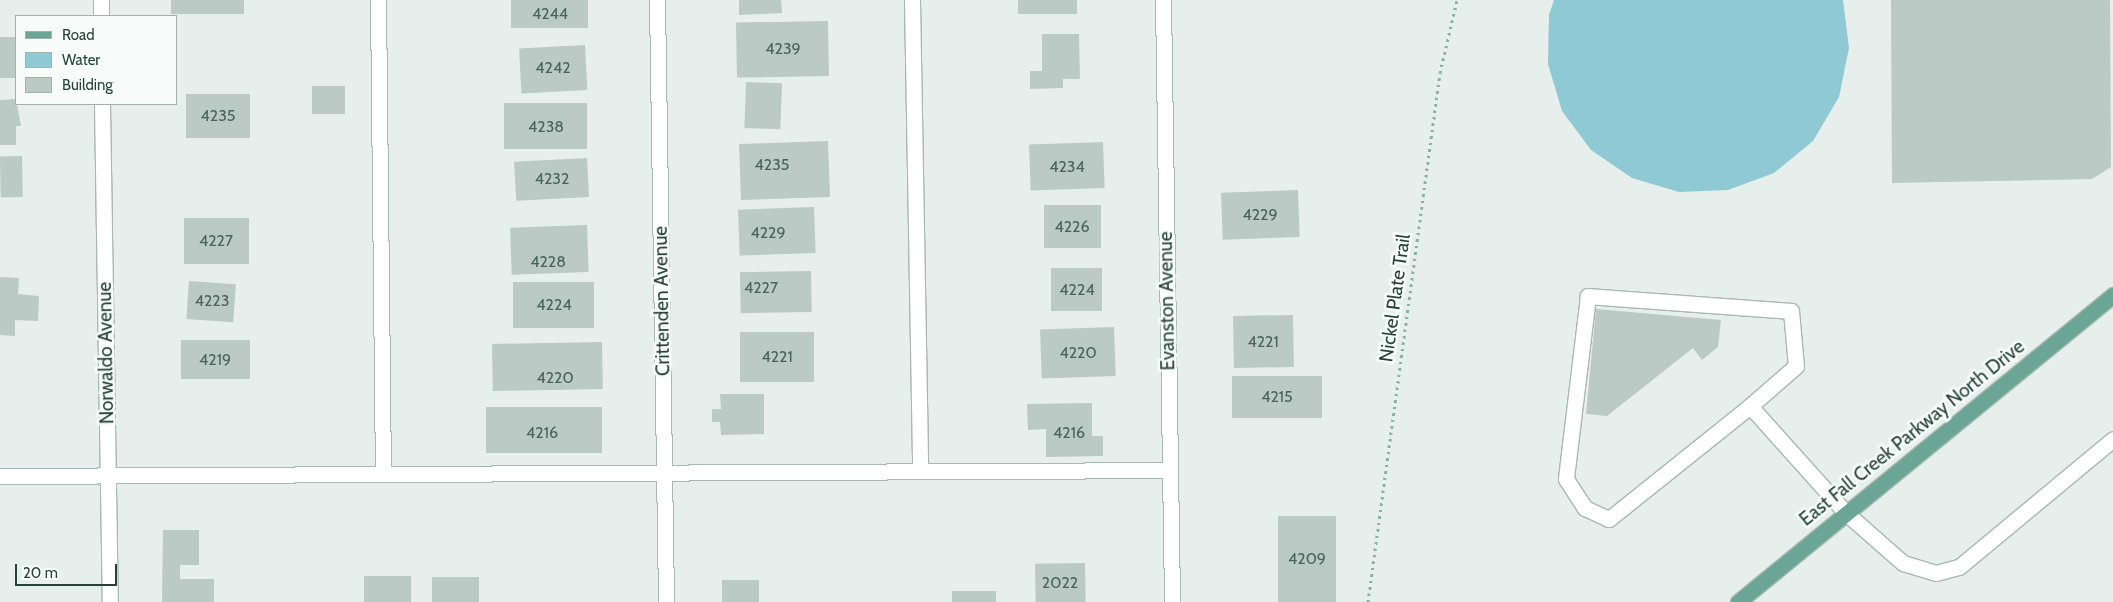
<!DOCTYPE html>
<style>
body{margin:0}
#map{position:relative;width:2113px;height:602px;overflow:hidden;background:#e6efeb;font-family:Cabin,sans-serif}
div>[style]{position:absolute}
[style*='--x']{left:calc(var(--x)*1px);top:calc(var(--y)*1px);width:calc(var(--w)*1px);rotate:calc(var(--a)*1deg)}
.water>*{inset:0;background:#8ec9d4}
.building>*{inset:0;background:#bbcac4;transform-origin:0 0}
.path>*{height:3px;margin-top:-1.5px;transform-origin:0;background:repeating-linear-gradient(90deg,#86b3a5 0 2.5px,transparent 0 6.5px)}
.roads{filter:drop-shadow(1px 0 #a8b8b2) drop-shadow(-1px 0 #a8b8b2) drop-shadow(0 1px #a8b8b2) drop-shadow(0 -1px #a8b8b2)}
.service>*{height:15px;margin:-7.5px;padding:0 7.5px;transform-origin:7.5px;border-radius:7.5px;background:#fff}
.minor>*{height:15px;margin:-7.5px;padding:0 7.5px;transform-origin:7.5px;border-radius:7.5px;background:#fff}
.primary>*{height:15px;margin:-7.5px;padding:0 7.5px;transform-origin:7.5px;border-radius:7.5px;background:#6aa596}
span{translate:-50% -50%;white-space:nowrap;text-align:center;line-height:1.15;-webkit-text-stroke:5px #f7fbf9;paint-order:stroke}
.number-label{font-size:16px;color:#4a645c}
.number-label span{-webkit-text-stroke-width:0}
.street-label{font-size:19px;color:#24423a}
.legend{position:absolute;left:15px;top:15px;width:162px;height:90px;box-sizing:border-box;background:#f7fbf9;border:1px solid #a3b1ad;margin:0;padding:6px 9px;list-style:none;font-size:15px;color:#24423a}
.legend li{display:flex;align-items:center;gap:10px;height:25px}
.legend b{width:25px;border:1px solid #a3b1ad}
.scale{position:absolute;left:15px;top:564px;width:102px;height:22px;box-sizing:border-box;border:2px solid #24423a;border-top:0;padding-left:6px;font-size:15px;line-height:18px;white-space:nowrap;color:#24423a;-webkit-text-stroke:4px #f7fbf9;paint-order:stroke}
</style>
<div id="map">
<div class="water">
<i style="clip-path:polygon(1554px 0,1843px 0,1849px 48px,1839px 97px,1813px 141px,1774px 173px,1728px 190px,1679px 192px,1632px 178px,1591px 150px,1562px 111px,1548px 64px,1549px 15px)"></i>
</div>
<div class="building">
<i style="left:171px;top:0;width:73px;height:14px"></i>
<i style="left:511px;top:0;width:77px;height:28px"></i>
<i style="clip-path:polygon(739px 0,781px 0,782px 13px,739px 15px)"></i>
<i style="left:1018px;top:0;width:59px;height:14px"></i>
<i style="clip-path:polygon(1891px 0,2110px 0,2111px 167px,2092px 179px,1892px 183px)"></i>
<i style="left:828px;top:21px;width:55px;height:92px;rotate:89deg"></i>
<i style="clip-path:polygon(1042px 34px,1079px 34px,1080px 79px,1063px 79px,1063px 88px,1030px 89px,1030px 71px,1042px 71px)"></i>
<i style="left:0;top:37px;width:16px;height:41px"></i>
<i style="left:585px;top:45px;width:45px;height:66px;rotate:87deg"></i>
<i style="left:746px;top:82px;width:36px;height:46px;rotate:2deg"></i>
<i style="left:312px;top:86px;width:33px;height:28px"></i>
<i style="left:186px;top:94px;width:64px;height:44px"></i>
<i style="clip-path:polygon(16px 99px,21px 126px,16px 126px,16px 145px,0 145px,0 100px)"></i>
<i style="left:587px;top:103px;width:46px;height:83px;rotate:90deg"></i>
<i style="left:828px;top:141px;width:56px;height:89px;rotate:88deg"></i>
<i style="left:1103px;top:142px;width:46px;height:74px;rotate:88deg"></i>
<i style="left:22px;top:156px;width:41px;height:22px;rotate:89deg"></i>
<i style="left:587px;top:158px;width:39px;height:73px;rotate:87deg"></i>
<i style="left:1298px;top:190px;width:47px;height:77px;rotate:88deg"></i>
<i style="left:1044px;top:205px;width:57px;height:43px"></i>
<i style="left:814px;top:207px;width:46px;height:76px;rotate:88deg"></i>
<i style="left:184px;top:218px;width:65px;height:46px"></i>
<i style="left:587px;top:225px;width:47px;height:77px;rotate:88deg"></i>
<i style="left:1051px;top:268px;width:51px;height:43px"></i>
<i style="left:811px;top:271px;width:41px;height:71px;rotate:89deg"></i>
<i style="clip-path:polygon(0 277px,19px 278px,18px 294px,39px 296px,38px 321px,15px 320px,15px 336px,0 335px)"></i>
<i style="left:189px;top:281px;width:47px;height:38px;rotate:4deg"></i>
<i style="left:513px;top:282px;width:81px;height:46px"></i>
<i style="clip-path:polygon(1596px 309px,1721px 320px,1718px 347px,1702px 360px,1693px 348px,1607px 416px,1586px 414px)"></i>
<i style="left:1293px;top:315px;width:52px;height:60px;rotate:89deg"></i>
<i style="left:1114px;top:327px;width:49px;height:74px;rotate:88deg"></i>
<i style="left:740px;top:332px;width:74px;height:50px"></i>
<i style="left:181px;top:340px;width:69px;height:39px"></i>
<i style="left:602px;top:342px;width:47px;height:110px;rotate:89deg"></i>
<i style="left:1232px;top:376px;width:90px;height:42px"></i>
<i style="clip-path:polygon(720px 394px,764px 394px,764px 434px,721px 435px,720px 422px,712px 422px,712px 409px,721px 409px)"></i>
<i style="clip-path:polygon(1092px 403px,1092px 436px,1103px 436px,1103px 456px,1046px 457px,1046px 429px,1028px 430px,1027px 404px)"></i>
<i style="left:486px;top:407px;width:116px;height:46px"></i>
<i style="left:1278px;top:516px;width:58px;height:86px"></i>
<i style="clip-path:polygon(163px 530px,199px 530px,199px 565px,180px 565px,180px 579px,214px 579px,214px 602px,162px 602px)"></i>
<i style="left:1085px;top:563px;width:39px;height:50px;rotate:89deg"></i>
<i style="left:364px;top:576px;width:47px;height:26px"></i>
<i style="left:479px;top:577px;width:25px;height:47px;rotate:90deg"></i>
<i style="left:722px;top:580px;width:37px;height:22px"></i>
<i style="left:952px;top:591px;width:44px;height:11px"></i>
</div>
<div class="path">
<i style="--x:1368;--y:602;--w:534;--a:-82.25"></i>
<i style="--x:1440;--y:73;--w:75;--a:-76.9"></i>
</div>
<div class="roads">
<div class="service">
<i style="--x:378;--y:0;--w:474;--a:89.4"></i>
<i style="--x:912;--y:0;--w:471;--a:89"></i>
<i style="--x:1750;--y:406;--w:61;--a:-41"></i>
<i style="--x:1796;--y:366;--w:55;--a:-95.2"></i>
<i style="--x:1791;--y:311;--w:204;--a:-175.8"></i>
<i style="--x:1588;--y:296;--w:184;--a:96.9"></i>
<i style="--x:1566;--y:479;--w:35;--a:57"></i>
<i style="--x:1585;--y:508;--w:26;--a:25"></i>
<i style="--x:1609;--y:519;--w:181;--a:-38.7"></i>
<i style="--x:1750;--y:406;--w:144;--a:48.1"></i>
<i style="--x:1846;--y:513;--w:76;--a:41.3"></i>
<i style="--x:1903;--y:563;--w:34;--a:17"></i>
<i style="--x:1936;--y:573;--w:24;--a:-15"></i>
<i style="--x:1959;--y:567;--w:200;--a:-39.7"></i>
<i style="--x:0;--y:476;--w:1170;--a:-0.29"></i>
</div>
<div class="minor">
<i style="--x:101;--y:0;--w:16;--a:90"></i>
<i style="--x:657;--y:0;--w:602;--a:89.14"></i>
<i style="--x:1163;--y:0;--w:602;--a:89.14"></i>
<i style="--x:102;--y:104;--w:498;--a:89.1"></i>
</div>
<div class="primary">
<i style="--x:1738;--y:602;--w:485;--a:-39.3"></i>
</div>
</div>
<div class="number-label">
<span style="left:550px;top:14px">4244</span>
<span style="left:783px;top:49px">4239</span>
<span style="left:553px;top:68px">4242</span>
<span style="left:218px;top:116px">4235</span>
<span style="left:546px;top:127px">4238</span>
<span style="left:772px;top:165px">4235</span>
<span style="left:1067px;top:167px">4234</span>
<span style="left:552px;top:179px">4232</span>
<span style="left:1260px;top:215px">4229</span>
<span style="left:1072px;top:227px">4226</span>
<span style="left:768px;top:233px">4229</span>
<span style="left:216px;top:241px">4227</span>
<span style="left:548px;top:262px">4228</span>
<span style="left:761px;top:288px">4227</span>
<span style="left:1077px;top:290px">4224</span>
<span style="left:212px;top:301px">4223</span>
<span style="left:554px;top:305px">4224</span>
<span style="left:1263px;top:342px">4221</span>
<span style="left:1078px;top:353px">4220</span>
<span style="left:777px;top:357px">4221</span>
<span style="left:215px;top:360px">4219</span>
<span style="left:555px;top:378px">4220</span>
<span style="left:1277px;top:397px">4215</span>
<span style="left:542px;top:433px">4216</span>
<span style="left:1069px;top:433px">4216</span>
<span style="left:1307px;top:559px">4209</span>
<span style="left:1060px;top:583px">2022</span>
</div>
<div class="street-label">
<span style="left:1395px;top:298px;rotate:-82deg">Nickel Plate Trail</span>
<span style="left:662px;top:301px;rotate:-91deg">Crittenden Avenue</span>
<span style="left:1167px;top:301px;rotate:-91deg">Evanston Avenue</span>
<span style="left:106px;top:353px;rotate:-91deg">Norwaldo Avenue</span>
<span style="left:1912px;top:433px;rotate:-39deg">East Fall Creek Parkway North Drive</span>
</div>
<ul class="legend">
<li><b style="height:6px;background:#6aa596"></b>Road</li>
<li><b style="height:14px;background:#8ec9d4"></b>Water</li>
<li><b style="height:14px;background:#bbcac4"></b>Building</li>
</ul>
<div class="scale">20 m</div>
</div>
